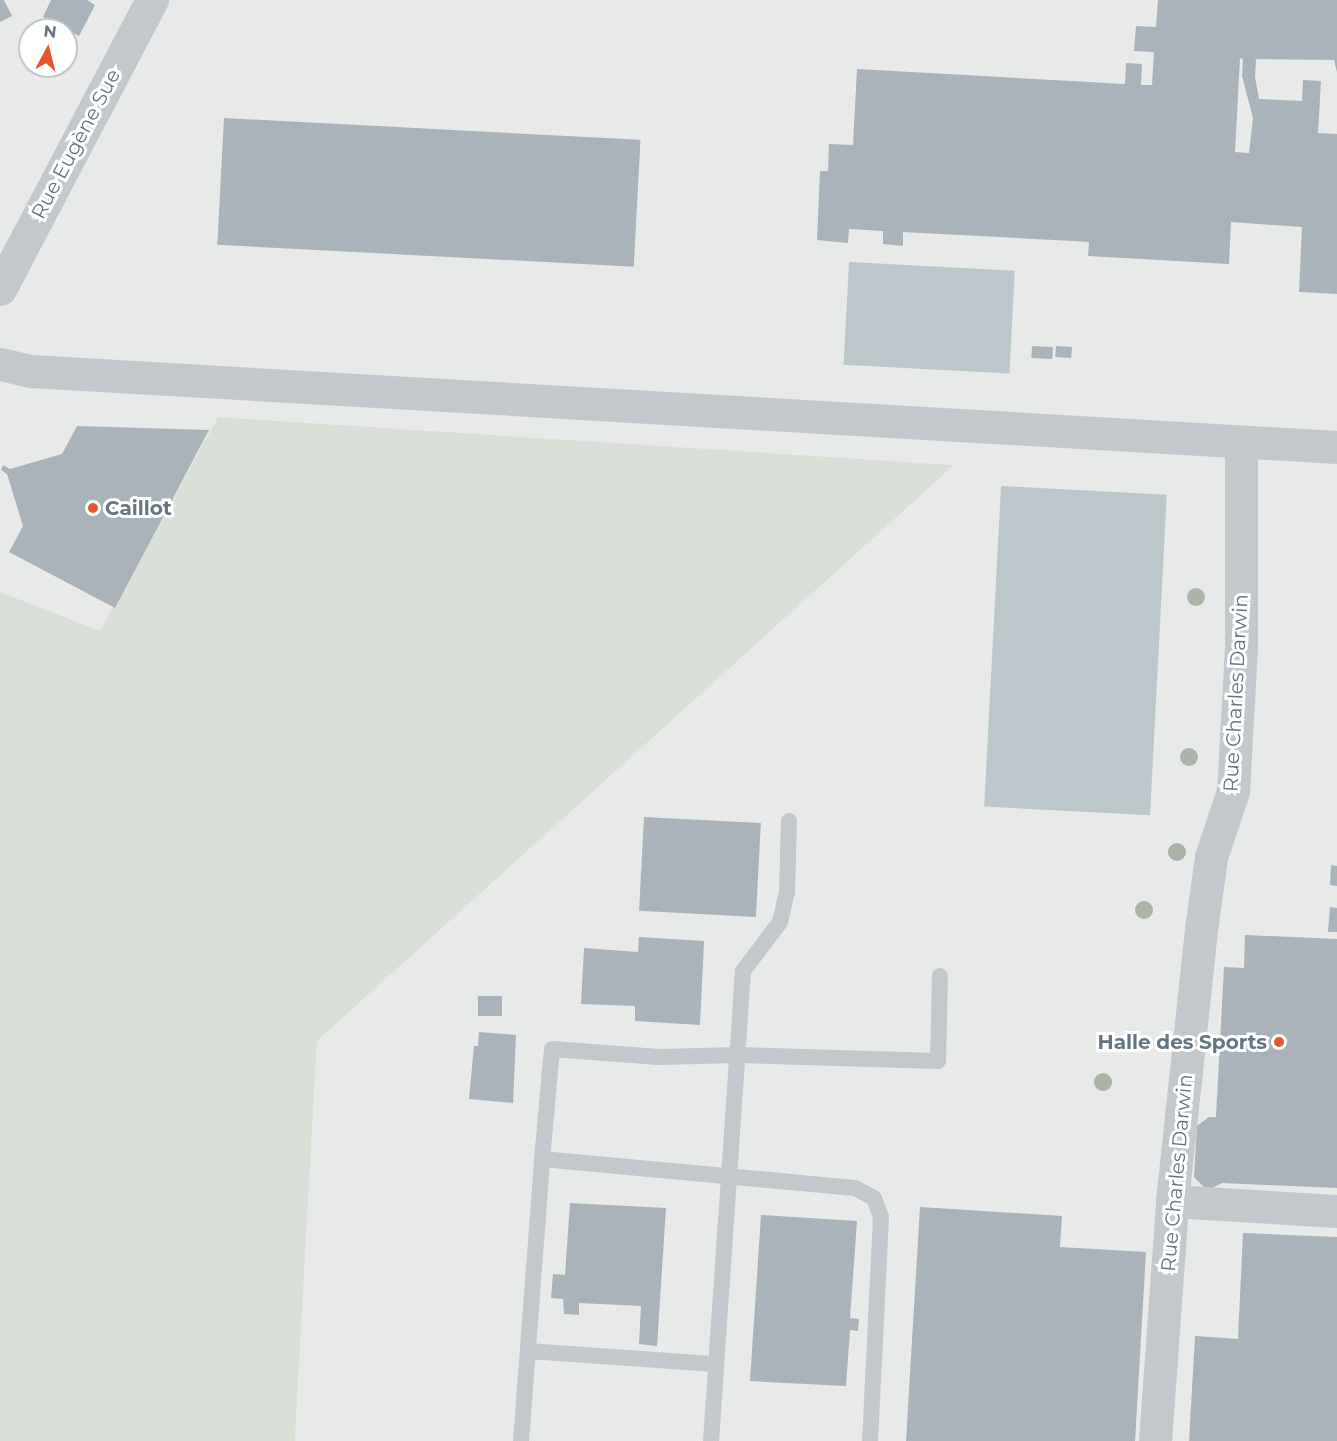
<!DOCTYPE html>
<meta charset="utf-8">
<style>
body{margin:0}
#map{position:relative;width:1337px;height:1441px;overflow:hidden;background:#fafaf8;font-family:Montserrat,sans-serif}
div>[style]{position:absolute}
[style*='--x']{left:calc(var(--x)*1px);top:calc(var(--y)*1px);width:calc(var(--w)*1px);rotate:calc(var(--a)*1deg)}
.built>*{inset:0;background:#e8e9e9}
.green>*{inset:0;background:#dadfd7}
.water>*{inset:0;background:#bbc7cb;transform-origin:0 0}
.building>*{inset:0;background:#aab3b9;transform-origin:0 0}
.lane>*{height:16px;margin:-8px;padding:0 8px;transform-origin:8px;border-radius:8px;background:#c3c8cc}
.street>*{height:33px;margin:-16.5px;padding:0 16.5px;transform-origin:16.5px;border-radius:16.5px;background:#c3c8cc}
.trees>*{width:18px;height:18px;margin:-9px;border-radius:50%;background:#aab4a7}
.dots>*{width:16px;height:16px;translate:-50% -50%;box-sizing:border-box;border:3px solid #fff;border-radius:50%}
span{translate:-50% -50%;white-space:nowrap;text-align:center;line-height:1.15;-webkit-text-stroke:6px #fff;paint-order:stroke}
.street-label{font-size:20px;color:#657683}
.poi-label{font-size:20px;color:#657683;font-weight:700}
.left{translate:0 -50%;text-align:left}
.right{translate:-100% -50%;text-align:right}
.north{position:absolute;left:18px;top:18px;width:60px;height:60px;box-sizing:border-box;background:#fff;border:2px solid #c1c8cd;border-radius:50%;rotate:7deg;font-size:16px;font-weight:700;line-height:24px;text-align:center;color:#657683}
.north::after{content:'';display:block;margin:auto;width:21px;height:27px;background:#e4572e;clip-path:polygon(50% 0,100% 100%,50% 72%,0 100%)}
</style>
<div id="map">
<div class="built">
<i style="clip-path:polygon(evenodd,0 0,1337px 0,1337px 1441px,295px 1441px,317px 1041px,953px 465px,218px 417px,100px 632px,0 592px,0 0,30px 30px,66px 30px,66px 66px,30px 66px,30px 30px)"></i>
</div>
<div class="green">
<i style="clip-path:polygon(218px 417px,954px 465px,317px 1041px,295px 1441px,0 1441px,0 592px,100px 631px)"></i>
</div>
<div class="water">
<i style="left:849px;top:262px;width:166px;height:103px;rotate:3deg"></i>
<i style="left:1001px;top:486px;width:166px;height:321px;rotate:3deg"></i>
</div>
<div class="building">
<i style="clip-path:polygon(0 0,4px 0,12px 16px,0 22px)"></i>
<i style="clip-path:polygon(51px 0,87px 0,95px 5px,79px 36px,43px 17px)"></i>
<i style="clip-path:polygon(evenodd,1158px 0,1337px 0,1337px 72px,1334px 60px,1256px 59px,1255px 77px,1259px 99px,1302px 101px,1303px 80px,1321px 81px,1318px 133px,1337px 134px,1337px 294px,1299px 292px,1302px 227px,1231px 222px,1229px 264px,1088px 256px,1089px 242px,1073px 241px,903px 232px,903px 246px,883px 244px,883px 231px,849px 229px,848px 243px,817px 240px,820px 171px,828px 171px,829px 144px,853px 145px,857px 69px,1125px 84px,1126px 63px,1142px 64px,1141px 85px,1152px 85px,1154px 52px,1134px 51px,1136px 26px,1156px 27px,1158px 0,1240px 58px,1243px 59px,1242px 76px,1253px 118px,1249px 153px,1235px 152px,1240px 58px)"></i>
<i style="left:224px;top:118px;width:417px;height:127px;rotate:3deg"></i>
<i style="left:1032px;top:346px;width:21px;height:12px;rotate:3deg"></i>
<i style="left:1056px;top:346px;width:16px;height:11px;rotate:4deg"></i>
<i style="clip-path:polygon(77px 426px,209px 430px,115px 608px,9px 552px,23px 526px,7px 474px,1px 470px,3px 465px,10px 469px,62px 454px)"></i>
<i style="left:644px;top:817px;width:117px;height:94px;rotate:3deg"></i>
<i style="clip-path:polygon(1331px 865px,1337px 866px,1337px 886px,1330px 885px)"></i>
<i style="clip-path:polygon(1330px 907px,1337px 908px,1337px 932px,1328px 932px)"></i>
<i style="clip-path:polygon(1245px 935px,1337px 939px,1337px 1188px,1222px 1183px,1212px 1188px,1204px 1187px,1194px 1177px,1197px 1126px,1209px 1117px,1216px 1117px,1224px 967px,1244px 968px)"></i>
<i style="clip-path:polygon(639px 937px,704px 941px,700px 1025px,635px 1021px,635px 1006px,581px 1004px,584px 948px,638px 952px)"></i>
<i style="left:478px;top:996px;width:24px;height:20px"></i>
<i style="clip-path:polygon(479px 1032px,516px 1035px,513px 1103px,469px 1099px,474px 1046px,478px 1046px)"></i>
<i style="clip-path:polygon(570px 1203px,666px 1208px,657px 1346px,639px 1344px,641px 1306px,579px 1303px,579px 1315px,564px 1314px,563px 1299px,551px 1298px,553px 1274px,565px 1275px)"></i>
<i style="clip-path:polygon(920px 1207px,1062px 1216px,1060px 1247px,1146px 1252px,1135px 1441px,906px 1441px)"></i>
<i style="clip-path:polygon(761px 1215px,857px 1221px,850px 1318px,859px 1319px,858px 1331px,850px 1330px,846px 1386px,750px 1381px)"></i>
<i style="clip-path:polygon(1243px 1233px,1337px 1237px,1337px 1441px,1189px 1441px,1195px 1336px,1238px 1339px)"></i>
</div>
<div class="lane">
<i style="--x:542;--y:1159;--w:110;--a:-84.8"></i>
<i style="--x:552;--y:1049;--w:107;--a:4.3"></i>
<i style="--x:659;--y:1057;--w:79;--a:-1.5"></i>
<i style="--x:738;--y:1055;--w:200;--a:1.7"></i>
<i style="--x:938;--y:1061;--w:85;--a:-88.7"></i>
<i style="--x:528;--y:1351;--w:188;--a:4"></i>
<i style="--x:521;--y:1441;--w:283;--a:-85.7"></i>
<i style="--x:542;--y:1159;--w:314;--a:5.3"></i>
<i style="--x:855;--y:1188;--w:21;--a:28"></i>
<i style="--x:874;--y:1198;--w:20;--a:70"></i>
<i style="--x:881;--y:1217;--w:224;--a:92.8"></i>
<i style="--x:711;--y:1441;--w:471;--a:-86.1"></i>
<i style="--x:743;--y:971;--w:61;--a:-52.9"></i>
<i style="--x:780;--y:922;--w:31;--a:-77"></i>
<i style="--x:787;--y:892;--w:71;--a:-88.4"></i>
</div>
<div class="street">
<i style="--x:0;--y:289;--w:327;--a:-62.3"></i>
<i style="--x:0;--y:364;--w:32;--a:13"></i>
<i style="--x:31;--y:371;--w:1308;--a:3.33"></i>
<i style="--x:1172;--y:1201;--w:165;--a:3.5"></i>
<i style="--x:1155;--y:1441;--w:241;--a:-85.9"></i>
<i style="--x:1172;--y:1201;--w:281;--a:-83.9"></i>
<i style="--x:1202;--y:922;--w:66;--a:-82.1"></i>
<i style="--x:1211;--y:857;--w:70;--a:-71.6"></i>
<i style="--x:1233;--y:791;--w:145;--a:-86.8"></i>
<i style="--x:1241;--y:646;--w:204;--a:-90"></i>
</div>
<div class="trees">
<i style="left:1196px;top:597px"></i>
<i style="left:1189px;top:757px"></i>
<i style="left:1177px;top:852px"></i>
<i style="left:1144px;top:910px"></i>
<i style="left:1103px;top:1082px"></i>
</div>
<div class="dots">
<i style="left:93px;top:508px;background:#e4572e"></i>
<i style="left:1279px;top:1042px;background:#e4572e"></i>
</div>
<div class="street-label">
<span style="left:76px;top:144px;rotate:-62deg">Rue Eugène Sue</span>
<span style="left:1236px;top:693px;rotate:-87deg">Rue Charles Darwin</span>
<span style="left:1177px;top:1173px;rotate:-85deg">Rue Charles Darwin</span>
</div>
<div class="poi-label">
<span class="left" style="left:105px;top:508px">Caillot</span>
<span class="right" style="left:1267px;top:1042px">Halle des Sports</span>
</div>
<div class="north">N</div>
</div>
